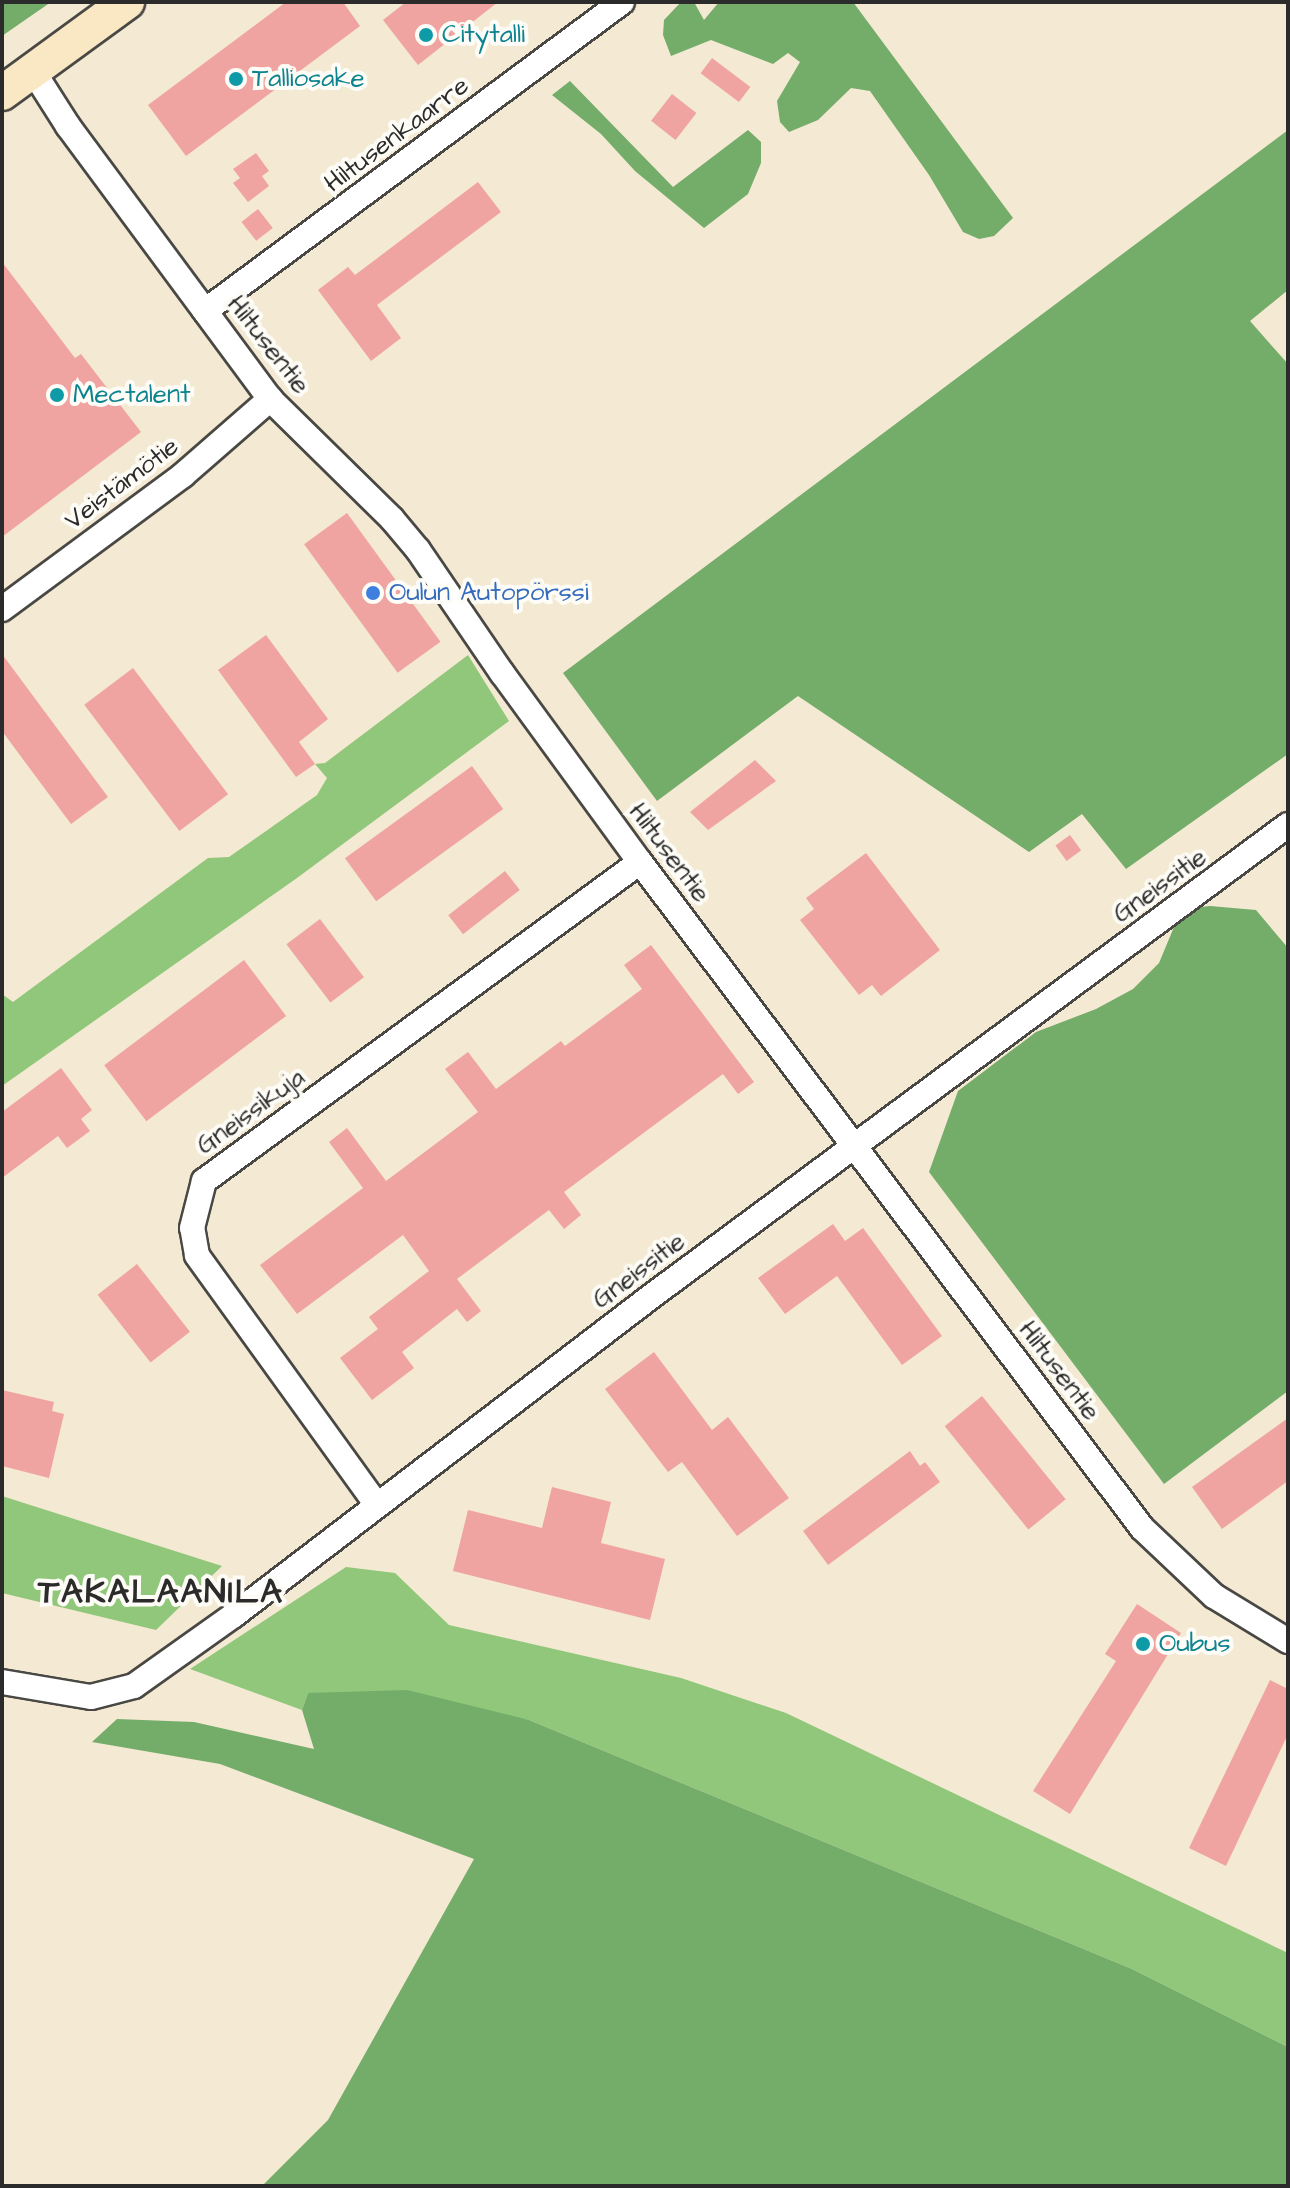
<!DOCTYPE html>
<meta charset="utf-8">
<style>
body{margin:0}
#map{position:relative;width:1290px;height:2188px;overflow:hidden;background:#f4e9d2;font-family:"Architects Daughter",sans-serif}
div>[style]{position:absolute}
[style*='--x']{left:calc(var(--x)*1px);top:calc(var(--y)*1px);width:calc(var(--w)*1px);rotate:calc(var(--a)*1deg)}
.green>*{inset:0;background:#90c77a}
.forest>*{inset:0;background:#74ac6a}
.building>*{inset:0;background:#f0a4a1;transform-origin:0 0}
.roads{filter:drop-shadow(2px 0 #494844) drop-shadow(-2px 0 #494844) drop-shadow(0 2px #494844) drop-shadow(0 -2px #494844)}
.minor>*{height:24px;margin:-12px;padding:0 12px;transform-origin:12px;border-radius:12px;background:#fff}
.secondary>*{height:34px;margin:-17px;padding:0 17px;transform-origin:17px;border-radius:17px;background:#fae7c3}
.dots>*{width:22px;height:22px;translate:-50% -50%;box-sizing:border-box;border:4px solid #fdfcf7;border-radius:50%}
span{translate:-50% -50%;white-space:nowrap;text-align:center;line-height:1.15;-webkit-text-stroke:8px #fdfcf7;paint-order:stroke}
.culture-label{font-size:26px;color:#0d838f}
.left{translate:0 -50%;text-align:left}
.street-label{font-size:26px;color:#2b2b2b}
.shop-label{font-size:26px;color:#366cbe}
.district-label{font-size:34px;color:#2b2b2b;font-weight:700;letter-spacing:2px}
.frame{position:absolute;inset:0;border:4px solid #2b2b2b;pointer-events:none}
</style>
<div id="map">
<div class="green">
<i style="clip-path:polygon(468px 655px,509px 721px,297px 878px,2px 1086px,2px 994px,13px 1002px,208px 858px,229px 857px,317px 795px,327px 778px,315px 764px,325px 763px)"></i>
<i style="clip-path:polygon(2px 1496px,222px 1566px,156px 1630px,2px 1593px)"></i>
<i style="clip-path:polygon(346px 1567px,395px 1573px,449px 1625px,681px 1678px,786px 1713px,1288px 1953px,1288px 2047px,1132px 1969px,529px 1720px,308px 1693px,302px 1710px,190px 1669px)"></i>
</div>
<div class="forest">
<i style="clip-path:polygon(2px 2px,51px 2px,2px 36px)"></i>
<i style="clip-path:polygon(681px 2px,694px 2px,704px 20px,719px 2px,853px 2px,1013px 218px,994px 236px,979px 239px,963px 232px,929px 175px,870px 91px,851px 88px,818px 120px,789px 132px,780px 122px,777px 101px,800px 62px,788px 53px,773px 64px,711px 40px,671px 56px,663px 35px,664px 20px)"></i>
<i style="clip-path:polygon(570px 81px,673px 187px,748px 130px,761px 142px,761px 163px,748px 194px,704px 228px,635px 171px,601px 134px,552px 95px)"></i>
<i style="clip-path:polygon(1288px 130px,1288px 290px,1250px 321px,1288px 364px,1288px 754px,1126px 869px,1082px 814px,1029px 852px,798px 696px,657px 801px,563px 673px)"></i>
<i style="clip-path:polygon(1210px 906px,1256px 910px,1288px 948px,1288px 1391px,1164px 1484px,929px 1172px,958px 1091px,1036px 1032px,1096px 1009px,1133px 989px,1159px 963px,1174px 927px,1201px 907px)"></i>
<i style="clip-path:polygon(407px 1690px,529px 1720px,1132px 1969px,1288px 2047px,1288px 2186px,262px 2186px,328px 2120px,474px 1859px,220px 1764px,92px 1742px,117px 1719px,194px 1722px,314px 1749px,302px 1710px,308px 1693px)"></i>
</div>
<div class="building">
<i style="clip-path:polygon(286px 2px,343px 2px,360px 26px,186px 156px,148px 105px)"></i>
<i style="clip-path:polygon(406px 2px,498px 2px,418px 65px,383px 20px)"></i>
<i style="left:712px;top:58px;width:48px;height:19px;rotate:37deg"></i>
<i style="left:672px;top:94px;width:31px;height:34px;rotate:38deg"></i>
<i style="clip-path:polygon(256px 153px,269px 171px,262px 176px,269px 186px,248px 202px,233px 183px,240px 178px,233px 169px)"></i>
<i style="clip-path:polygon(478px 182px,501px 212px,377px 305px,401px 338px,371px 361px,318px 290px,348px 267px,355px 275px)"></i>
<i style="left:258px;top:209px;width:24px;height:21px;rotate:52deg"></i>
<i style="clip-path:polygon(2px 262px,75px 358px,81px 354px,141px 432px,2px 537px)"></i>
<i style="left:347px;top:513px;width:159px;height:53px;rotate:54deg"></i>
<i style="clip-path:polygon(266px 635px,328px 719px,299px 742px,315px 764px,296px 777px,218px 670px)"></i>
<i style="clip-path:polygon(2px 654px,108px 797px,71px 824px,2px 731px)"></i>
<i style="left:133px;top:668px;width:158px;height:61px;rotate:53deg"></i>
<i style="clip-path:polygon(755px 760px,776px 781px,708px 830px,690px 812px)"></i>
<i style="left:472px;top:766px;width:53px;height:157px;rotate:54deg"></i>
<i style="left:1070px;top:835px;width:19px;height:18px;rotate:54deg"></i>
<i style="clip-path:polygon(866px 853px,940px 950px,881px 996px,872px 985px,859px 995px,800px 920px,814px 909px,806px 898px)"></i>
<i style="left:505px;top:871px;width:24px;height:72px;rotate:52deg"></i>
<i style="left:320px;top:919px;width:73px;height:42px;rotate:53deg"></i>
<i style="clip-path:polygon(651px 945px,754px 1082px,738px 1094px,723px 1074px,564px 1192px,581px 1215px,564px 1229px,549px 1210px,457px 1279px,481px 1311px,467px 1322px,457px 1309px,402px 1352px,414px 1368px,372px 1400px,340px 1358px,378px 1329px,369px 1317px,429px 1271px,403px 1235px,297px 1314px,260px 1265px,363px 1188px,329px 1142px,347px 1128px,386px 1181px,478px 1112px,445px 1069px,468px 1052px,496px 1089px,561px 1041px,565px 1046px,642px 989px,624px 965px)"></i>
<i style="left:244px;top:960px;width:70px;height:175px;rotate:53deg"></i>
<i style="clip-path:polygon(61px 1068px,92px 1110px,81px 1119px,90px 1131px,67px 1148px,58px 1136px,2px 1178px,2px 1112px)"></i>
<i style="clip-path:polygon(833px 1224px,845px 1241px,863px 1228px,942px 1336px,902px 1365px,837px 1276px,785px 1314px,758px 1278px)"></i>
<i style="left:137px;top:1264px;width:86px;height:50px;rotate:52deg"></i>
<i style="clip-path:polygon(654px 1352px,712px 1430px,728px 1417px,789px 1498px,737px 1536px,682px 1462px,668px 1472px,605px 1389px)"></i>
<i style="clip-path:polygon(2px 1390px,54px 1402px,52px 1411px,64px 1414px,49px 1478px,2px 1466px)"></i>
<i style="left:982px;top:1396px;width:133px;height:48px;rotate:51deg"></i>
<i style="clip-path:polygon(1288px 1418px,1288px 1481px,1222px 1529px,1192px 1487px)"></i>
<i style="clip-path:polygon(910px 1451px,920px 1466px,925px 1462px,940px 1482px,828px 1565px,803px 1531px)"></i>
<i style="clip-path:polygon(552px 1487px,611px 1502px,601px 1543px,665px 1559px,650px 1620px,453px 1571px,468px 1510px,542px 1528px)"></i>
<i style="clip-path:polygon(1137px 1604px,1181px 1633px,1070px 1814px,1033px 1791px,1116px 1661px,1105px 1654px)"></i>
<i style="clip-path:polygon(1270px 1680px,1288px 1689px,1288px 1734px,1226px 1866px,1189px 1848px)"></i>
</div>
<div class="roads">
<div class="minor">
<i style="--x:33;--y:71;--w:65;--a:57.5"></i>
<i style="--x:68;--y:126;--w:340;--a:53.5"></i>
<i style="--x:270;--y:399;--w:171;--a:44.5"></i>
<i style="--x:392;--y:519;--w:40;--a:50"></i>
<i style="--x:418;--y:550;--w:149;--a:55.7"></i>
<i style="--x:502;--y:673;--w:234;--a:53.9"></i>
<i style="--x:640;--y:862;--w:834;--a:52.99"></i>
<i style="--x:1142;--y:1528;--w:99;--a:43.4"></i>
<i style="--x:1214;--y:1596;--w:87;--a:31.3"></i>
<i style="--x:205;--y:311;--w:519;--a:-36.54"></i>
<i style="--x:2;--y:609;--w:225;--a:-36.5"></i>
<i style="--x:183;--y:475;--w:116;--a:-41.1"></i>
<i style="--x:377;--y:1505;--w:308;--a:-125.8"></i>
<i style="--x:197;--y:1255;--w:27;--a:-100"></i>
<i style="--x:192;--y:1228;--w:49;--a:-75.7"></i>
<i style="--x:204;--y:1181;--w:540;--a:-36.19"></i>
<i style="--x:2;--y:1682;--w:90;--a:9.6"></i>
<i style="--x:91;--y:1697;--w:44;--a:-14.3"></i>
<i style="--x:134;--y:1686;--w:123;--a:-35.4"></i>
<i style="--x:234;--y:1615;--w:527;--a:-37.37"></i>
<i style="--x:653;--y:1295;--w:790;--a:-36.51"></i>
</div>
<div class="secondary">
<i style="--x:2;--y:93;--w:155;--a:-36.1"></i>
</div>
</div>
<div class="dots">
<i style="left:426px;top:35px;background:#0f9aa8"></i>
<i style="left:236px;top:79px;background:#0f9aa8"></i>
<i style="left:57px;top:395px;background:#0f9aa8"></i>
<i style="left:373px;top:593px;background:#3f7fe0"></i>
<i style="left:1143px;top:1644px;background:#0f9aa8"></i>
</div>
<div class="culture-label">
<span class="left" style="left:442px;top:35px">Citytalli</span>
<span class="left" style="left:252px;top:79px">Talliosake</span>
<span class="left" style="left:73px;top:395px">Mectalent</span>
<span class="left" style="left:1159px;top:1644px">Oubus</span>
</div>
<div class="street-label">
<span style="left:397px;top:135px;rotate:-37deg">Hiltusenkaarre</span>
<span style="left:268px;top:345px;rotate:52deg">Hiltusentie</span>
<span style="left:122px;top:484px;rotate:-37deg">Veistämötie</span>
<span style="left:669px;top:853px;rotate:53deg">Hiltusentie</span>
<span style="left:1160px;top:886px;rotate:-36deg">Gneissitie</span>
<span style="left:251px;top:1112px;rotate:-36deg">Gneissikuja</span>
<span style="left:639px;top:1271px;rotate:-37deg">Gneissitie</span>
<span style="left:1059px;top:1371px;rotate:53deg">Hiltusentie</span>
</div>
<div class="shop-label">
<span class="left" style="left:389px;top:593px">Oulun Autopörssi</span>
</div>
<div class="district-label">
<span style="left:161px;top:1593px">TAKALAANILA</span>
</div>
<div class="frame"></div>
</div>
